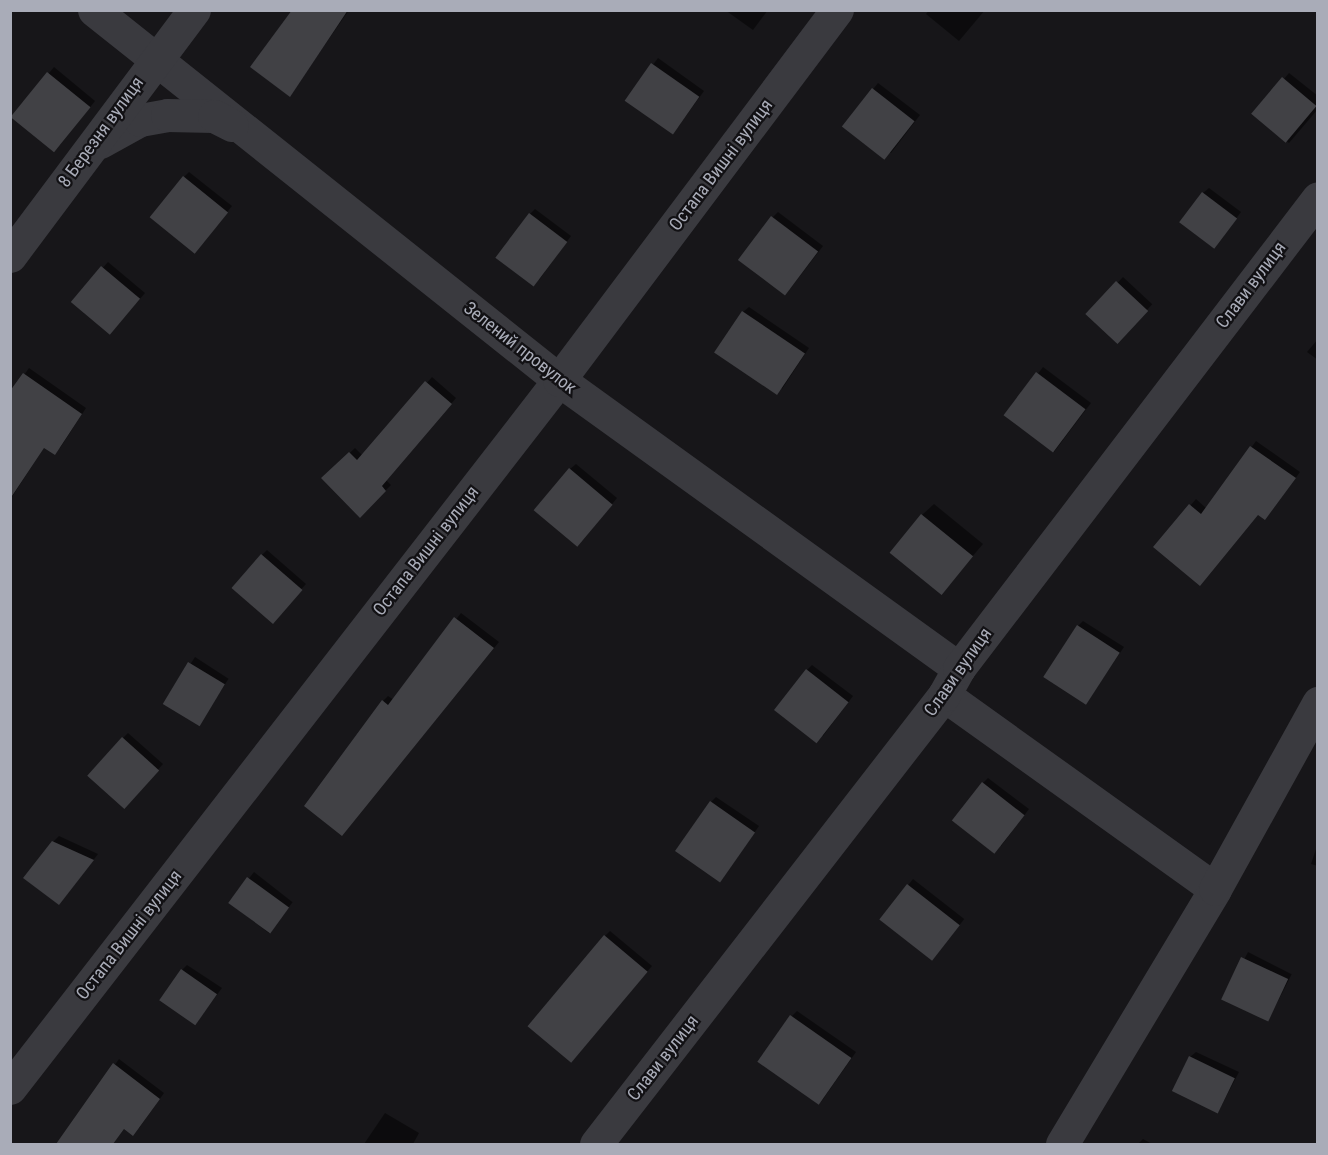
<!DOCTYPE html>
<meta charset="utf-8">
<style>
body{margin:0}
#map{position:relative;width:1328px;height:1155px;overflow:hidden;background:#171619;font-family:"Roboto Condensed",sans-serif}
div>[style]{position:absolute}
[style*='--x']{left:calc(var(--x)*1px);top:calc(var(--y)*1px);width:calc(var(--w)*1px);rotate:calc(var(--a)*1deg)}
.shadow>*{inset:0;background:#0007;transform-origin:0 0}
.building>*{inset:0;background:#414145;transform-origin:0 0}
.street>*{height:33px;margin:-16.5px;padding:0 16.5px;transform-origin:16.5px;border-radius:16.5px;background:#3a3a3f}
span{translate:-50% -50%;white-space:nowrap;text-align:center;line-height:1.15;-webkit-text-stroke:4.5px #121114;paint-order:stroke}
.street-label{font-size:18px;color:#a9acb8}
.frame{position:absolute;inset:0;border:12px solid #a9acb8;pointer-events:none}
</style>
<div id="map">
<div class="shadow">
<i style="clip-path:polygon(294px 10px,349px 10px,290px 95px)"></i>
<i style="clip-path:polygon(725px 10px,768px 10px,753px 30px)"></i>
<i style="clip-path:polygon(929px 10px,985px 10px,959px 41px,926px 14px)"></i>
<i style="clip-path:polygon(658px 58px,704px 91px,678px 127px,627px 99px)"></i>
<i style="clip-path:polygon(54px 67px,95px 101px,60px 145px,13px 117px)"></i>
<i style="clip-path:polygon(1289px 73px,1318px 96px,1318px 109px,1289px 143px,1254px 115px)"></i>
<i style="clip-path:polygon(878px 83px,920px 115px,891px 153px,844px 126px)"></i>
<i style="clip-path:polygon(189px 172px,232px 206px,200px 246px,184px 177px)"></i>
<i style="clip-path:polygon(1209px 188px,1241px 212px,1219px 241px,1203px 193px)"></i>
<i style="clip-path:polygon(535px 209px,571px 236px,539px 280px,530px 214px)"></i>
<i style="clip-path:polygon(778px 212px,823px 246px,790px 289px,773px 217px)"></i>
<i style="clip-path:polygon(108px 262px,145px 293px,115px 328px,73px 301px)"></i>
<i style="left:1123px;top:277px;width:40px;height:51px;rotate:43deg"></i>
<i style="clip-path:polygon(749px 307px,809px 348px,782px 389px,743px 312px)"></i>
<i style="clip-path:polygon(1318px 339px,1318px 360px,1307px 352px)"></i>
<i style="left:1043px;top:367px;width:60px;height:61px;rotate:37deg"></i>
<i style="clip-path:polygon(29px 368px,86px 408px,60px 448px,45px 446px,10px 500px,10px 395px)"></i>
<i style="clip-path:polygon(432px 377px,456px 398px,386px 480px,391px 485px,360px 516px,323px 478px,355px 448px,363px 456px)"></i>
<i style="clip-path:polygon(1256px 441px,1300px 472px,1270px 513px,1265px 518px,1259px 514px,1155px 547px,1196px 499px,1207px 509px)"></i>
<i style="clip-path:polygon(576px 464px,617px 498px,583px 540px,570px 469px)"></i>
<i style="clip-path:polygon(934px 504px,983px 544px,941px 593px,922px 515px)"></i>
<i style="clip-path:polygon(267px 550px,306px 584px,276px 617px,262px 555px)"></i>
<i style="clip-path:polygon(461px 613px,499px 642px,347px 828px,383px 701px,388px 696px,394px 700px)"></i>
<i style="clip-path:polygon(1083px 621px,1124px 647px,1086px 703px,1078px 626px)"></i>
<i style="left:195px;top:657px;width:40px;height:55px;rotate:33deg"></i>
<i style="clip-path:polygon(812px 665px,853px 696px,823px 736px,807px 670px)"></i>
<i style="clip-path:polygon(128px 733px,163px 764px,129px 802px,123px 738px)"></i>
<i style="clip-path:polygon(988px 778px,1029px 809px,1001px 846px,983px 783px)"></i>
<i style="clip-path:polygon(716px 797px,759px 826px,721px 880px,711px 802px)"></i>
<i style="clip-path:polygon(59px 836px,98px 854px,64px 898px,53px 842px)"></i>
<i style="clip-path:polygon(1318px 843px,1318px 866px,1311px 864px)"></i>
<i style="left:254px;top:872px;width:49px;height:39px;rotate:38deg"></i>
<i style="left:913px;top:879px;width:65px;height:50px;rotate:38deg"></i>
<i style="clip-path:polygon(610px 931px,652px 966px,576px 1056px,605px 936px)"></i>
<i style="left:1248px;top:952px;width:49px;height:52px;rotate:27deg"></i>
<i style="clip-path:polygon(187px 965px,222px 988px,196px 1023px,182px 970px)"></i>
<i style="clip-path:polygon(797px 1011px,856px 1052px,821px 1102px,792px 1016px)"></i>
<i style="clip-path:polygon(1196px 1052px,1239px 1072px,1218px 1112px,1190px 1057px)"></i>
<i style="clip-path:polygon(119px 1059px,164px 1093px,139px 1128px,125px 1128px,112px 1144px,69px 1144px,62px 1139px)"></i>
<i style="clip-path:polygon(385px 1113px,419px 1133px,413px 1144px,364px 1144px)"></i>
<i style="clip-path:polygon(1143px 1139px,1152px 1144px,1138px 1144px)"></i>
</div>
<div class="building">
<i style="clip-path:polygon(292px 10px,348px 10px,290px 97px,250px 67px)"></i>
<i style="left:651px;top:63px;width:59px;height:46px;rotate:35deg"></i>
<i style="left:47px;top:72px;width:56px;height:58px;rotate:39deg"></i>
<i style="left:1282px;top:77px;width:45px;height:48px;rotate:40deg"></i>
<i style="left:872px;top:88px;width:54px;height:49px;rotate:38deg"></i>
<i style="left:183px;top:176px;width:58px;height:53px;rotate:39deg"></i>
<i style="left:1202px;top:192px;width:44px;height:38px;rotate:37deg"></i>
<i style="left:529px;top:213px;width:48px;height:56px;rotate:37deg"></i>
<i style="left:771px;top:216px;width:59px;height:55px;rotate:37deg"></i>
<i style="left:101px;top:266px;width:51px;height:47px;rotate:40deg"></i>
<i style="left:1116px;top:281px;width:44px;height:45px;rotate:43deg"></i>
<i style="left:742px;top:311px;width:76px;height:50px;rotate:34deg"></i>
<i style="left:1036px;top:372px;width:62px;height:54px;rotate:37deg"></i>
<i style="clip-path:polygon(23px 373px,82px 414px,55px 455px,44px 448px,10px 499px,10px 391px)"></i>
<i style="clip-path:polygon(425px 381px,452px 404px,382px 486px,386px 491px,360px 518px,321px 478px,349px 452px,357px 460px)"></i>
<i style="clip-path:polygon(1250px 446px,1296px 478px,1265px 520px,1258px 515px,1200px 586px,1153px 547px,1189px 504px,1201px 514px)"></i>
<i style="left:569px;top:468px;width:57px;height:55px;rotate:40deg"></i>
<i style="left:921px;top:514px;width:67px;height:50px;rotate:39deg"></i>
<i style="left:261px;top:554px;width:55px;height:45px;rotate:41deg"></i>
<i style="clip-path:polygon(454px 617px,494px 648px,342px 836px,304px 806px,382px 700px,388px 705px)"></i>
<i style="left:1077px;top:625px;width:51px;height:62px;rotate:33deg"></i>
<i style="left:188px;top:662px;width:43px;height:49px;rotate:31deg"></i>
<i style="left:806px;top:669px;width:54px;height:52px;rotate:38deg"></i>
<i style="left:122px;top:737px;width:50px;height:52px;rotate:42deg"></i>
<i style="left:982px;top:782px;width:54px;height:49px;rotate:38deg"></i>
<i style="left:710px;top:801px;width:55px;height:61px;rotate:35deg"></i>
<i style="clip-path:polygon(52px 841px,94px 860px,59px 905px,23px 878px)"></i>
<i style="left:247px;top:877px;width:52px;height:32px;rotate:36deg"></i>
<i style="left:907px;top:884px;width:67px;height:45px;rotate:38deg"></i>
<i style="left:604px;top:935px;width:57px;height:119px;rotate:40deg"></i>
<i style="left:1241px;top:957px;width:52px;height:47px;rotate:25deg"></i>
<i style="left:181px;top:969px;width:44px;height:38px;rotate:35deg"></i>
<i style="left:790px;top:1015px;width:75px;height:57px;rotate:35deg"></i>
<i style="left:1189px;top:1056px;width:51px;height:39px;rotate:26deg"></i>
<i style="clip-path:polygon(113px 1063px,160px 1099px,133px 1136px,124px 1129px,113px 1144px,56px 1144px)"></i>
</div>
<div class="street">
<i style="--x:94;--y:10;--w:594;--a:38.51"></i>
<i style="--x:559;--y:380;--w:493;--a:35.8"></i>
<i style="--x:100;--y:142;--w:46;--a:-28.8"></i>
<i style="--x:140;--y:120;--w:27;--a:-10"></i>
<i style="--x:167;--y:115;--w:47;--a:1.2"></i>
<i style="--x:214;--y:116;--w:20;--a:27"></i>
<i style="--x:10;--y:256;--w:307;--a:-53.2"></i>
<i style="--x:944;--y:695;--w:333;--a:35.6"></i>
<i style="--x:10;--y:1088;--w:896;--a:-52.21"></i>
<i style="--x:559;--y:380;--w:463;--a:-53.1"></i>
<i style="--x:596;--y:1144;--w:568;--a:-52.22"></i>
<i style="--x:944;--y:695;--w:31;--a:-61"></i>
<i style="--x:959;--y:668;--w:591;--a:-52.63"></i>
<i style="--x:1062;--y:1144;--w:297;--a:-59"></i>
<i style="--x:1215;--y:889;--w:213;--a:-61"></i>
</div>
<div class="street-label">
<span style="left:101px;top:132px;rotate:-54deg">8 Березня вулиця</span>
<span style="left:721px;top:165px;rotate:-53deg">Остапа Вишні вулиця</span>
<span style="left:1251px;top:285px;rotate:-53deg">Слави вулиця</span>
<span style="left:520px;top:348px;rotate:38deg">Зелений провулок</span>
<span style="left:426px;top:551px;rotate:-52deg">Остапа Вишні вулиця</span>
<span style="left:958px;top:672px;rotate:-55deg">Слави вулиця</span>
<span style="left:129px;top:935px;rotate:-52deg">Остапа Вишні вулиця</span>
<span style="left:663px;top:1058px;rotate:-52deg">Слави вулиця</span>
</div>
<div class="frame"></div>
</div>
